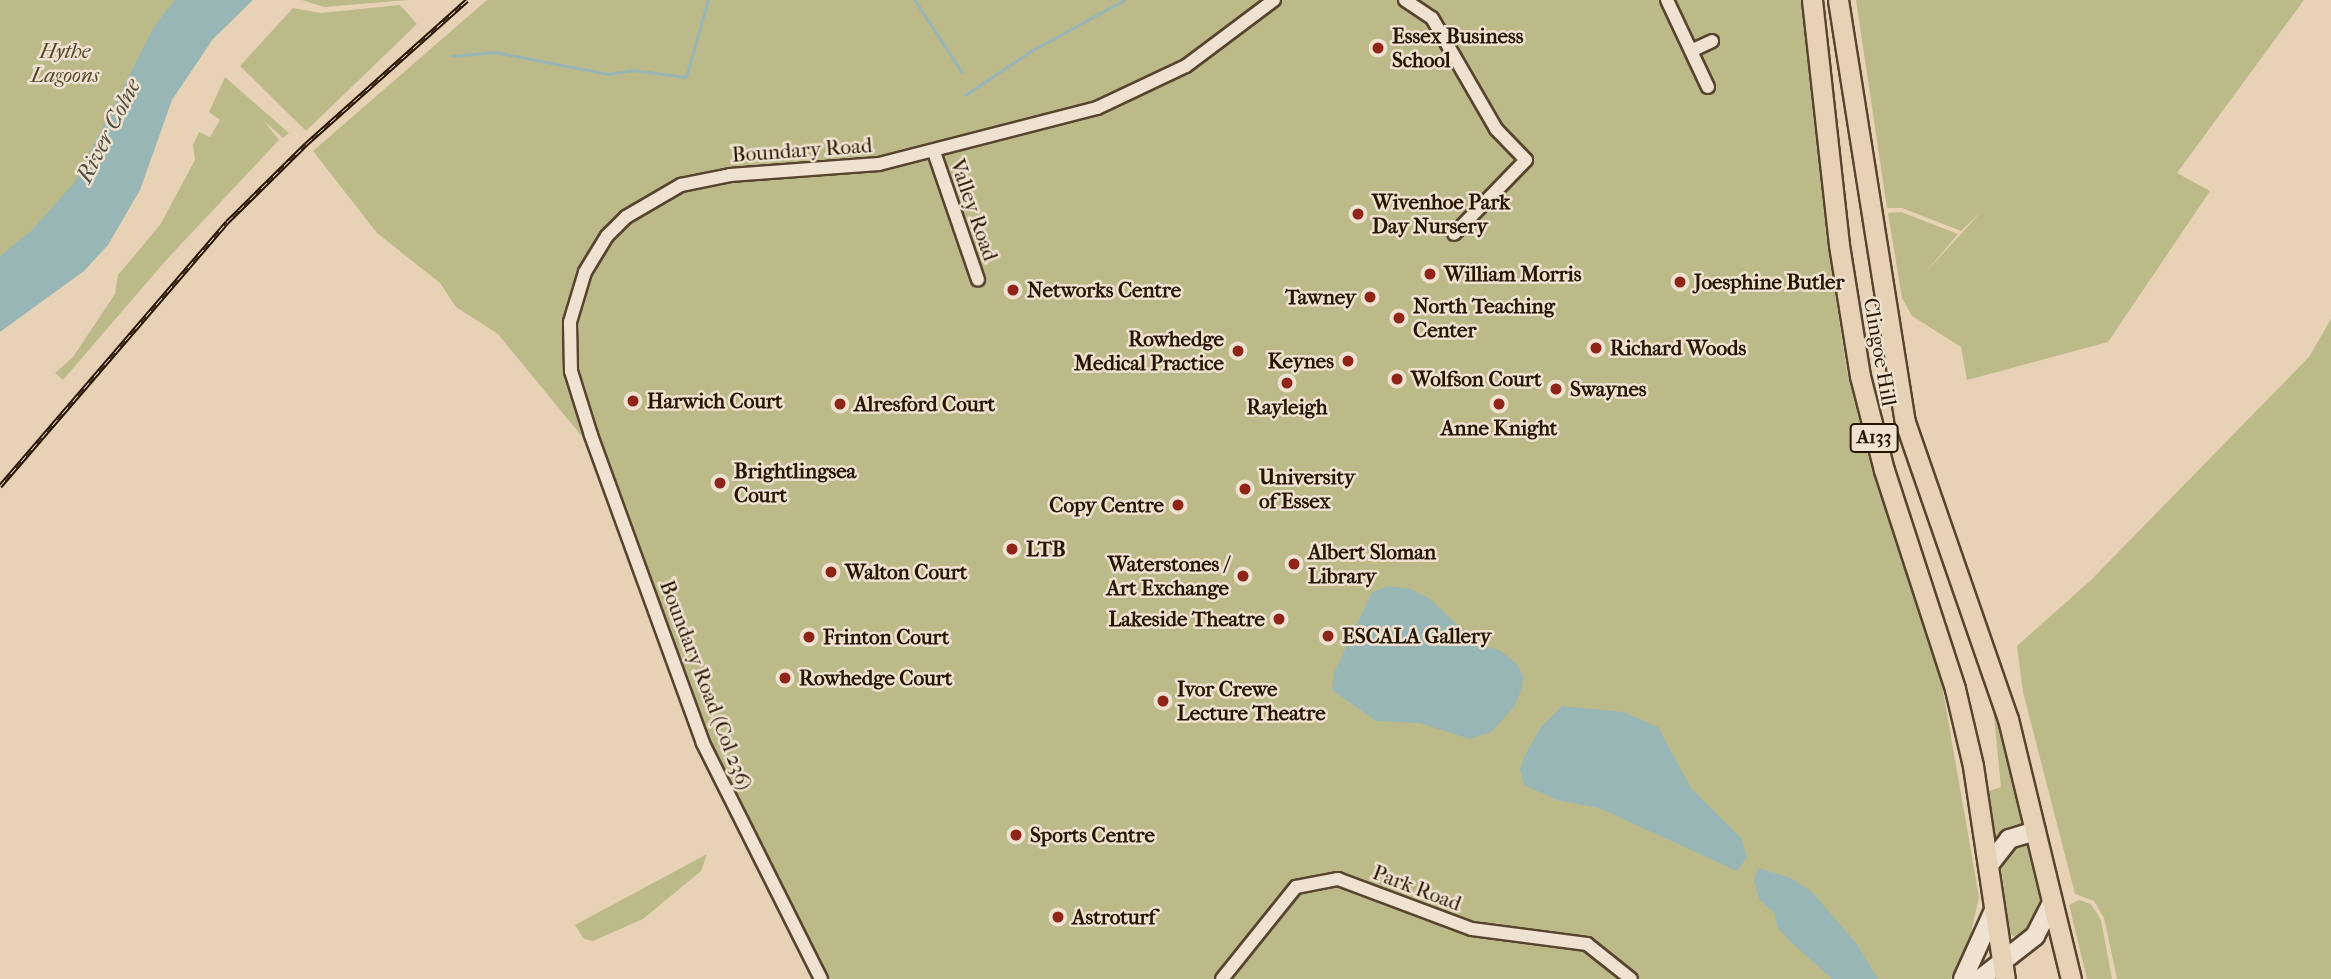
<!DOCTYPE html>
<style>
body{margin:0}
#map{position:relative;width:2331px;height:979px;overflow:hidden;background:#e7d2b6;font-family:"IM FELL French Canon",serif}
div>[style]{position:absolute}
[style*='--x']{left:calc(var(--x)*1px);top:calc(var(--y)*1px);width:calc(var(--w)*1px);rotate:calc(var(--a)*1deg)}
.green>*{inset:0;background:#bdba89}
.water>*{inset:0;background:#98b6b5}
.stream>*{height:2.5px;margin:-1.25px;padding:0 1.25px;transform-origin:1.25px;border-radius:1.25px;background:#98b6b5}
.roads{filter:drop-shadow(2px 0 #57442e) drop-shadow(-2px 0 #57442e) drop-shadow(0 2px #57442e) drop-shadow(0 -2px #57442e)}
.street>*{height:12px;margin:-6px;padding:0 6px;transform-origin:6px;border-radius:6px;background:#efe2d0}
.secondary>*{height:18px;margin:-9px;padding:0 9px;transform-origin:9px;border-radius:9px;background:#efe2d0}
.primary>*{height:19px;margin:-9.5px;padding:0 9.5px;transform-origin:9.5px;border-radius:9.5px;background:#e7d2b6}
.rail>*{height:5px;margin-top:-2.5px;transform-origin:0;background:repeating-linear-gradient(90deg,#efe2d0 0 8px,#271500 0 16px);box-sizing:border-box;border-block:2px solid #271500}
.dots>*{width:19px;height:19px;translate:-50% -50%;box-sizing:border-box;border:4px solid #efe2d0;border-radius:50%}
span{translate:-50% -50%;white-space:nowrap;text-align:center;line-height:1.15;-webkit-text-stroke:5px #efe2d0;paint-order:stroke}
.shield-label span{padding:2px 5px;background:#efe2d0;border:2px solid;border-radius:5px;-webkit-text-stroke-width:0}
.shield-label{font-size:19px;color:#271500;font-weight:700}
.poi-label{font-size:21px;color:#271500;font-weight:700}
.left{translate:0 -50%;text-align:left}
.right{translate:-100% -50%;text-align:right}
.park-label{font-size:21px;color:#544729;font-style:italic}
.street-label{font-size:21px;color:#271500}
.water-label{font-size:23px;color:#4f4d3f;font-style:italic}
</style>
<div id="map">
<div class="green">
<i style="clip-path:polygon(0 0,202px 0,126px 135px,0 263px)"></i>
<i style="clip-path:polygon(302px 0,408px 0,324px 7px)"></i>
<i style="clip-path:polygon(487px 0,1802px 0,1827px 241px,1847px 372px,1871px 467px,1942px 685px,1979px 897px,1968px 946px,1951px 979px,821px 979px,736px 816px,602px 461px,498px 334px,456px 307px,440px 283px,377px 233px,313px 151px)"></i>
<i style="clip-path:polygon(1856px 0,2304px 0,2177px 173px,2210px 191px,2108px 342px,1967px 380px,1961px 347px,1912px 316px,1902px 298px,1888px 213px,1901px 212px,1958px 234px,1926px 272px,1981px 212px,1961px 231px,1902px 208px,1887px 208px)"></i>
<i style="clip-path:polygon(400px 5px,417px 24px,306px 131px,240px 66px,293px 8px,321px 13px)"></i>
<i style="clip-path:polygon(225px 77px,289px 133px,283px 138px,264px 121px,279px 140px,168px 258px,63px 380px,55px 373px,73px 357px,115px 294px,118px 275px,160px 225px,195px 160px,193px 145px,199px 132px,210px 137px,220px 120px,209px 112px)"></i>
<i style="clip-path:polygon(2331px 319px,2331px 979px,2117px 979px,2104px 918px,2094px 901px,2075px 894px,2023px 692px,2017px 646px,2091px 580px,2309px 357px)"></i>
<i style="clip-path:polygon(1998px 706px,2027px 825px,2006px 832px,1994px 842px,1983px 793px,2001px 787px,1993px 707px)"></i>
<i style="clip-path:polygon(2024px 842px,2029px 845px,2042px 899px,2026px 933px,2015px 937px,2010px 934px,2000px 859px,2009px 845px)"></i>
<i style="clip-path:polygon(707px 854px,701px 871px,643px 919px,593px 941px,584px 939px,575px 925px)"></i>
<i style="clip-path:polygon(2079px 900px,2091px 904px,2101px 920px,2112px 979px,2087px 979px,2069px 905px)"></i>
</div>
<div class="water">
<i style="clip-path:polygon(175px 0,253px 0,213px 39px,172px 100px,140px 190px,108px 245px,84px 271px,0 332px,0 256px,31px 231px,74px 183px,155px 25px)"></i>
<i style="clip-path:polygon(1388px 586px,1411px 589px,1430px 599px,1478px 644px,1499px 650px,1517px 664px,1523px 676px,1522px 688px,1514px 707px,1491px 732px,1470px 739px,1419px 723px,1376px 721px,1332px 690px,1334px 673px,1372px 592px)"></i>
<i style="clip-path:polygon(1562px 706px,1623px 712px,1658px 727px,1691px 788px,1741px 838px,1747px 857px,1737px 871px,1599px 808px,1557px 800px,1524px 785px,1520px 769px,1525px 755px,1541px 727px)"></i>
<i style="clip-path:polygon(1758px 868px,1791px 878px,1812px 892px,1856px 943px,1878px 979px,1832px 979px,1790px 941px,1777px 927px,1775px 914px,1759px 899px,1754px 880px)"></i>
</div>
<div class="stream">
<i style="--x:915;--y:0;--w:86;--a:56.9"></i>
<i style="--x:452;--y:56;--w:43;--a:-5.3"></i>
<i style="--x:495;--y:52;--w:115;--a:11"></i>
<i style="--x:608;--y:74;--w:24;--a:-9"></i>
<i style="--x:632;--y:70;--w:54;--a:7.4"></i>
<i style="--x:686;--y:77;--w:80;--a:-74.1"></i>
<i style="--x:965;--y:95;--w:79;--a:-33.7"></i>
<i style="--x:1031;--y:51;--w:106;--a:-28.7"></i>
</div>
<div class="roads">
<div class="street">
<i style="--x:1405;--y:0;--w:32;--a:34"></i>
<i style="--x:1432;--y:18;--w:128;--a:60"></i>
<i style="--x:1496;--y:129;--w:43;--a:45.9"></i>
<i style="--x:1526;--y:160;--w:103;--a:134.2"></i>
<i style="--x:1667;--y:0;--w:96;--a:64.8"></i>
<i style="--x:1693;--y:50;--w:21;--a:-25"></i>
<i style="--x:934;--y:152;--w:135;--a:71"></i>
<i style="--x:821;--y:979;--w:264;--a:-116.6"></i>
<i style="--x:703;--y:743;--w:328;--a:-110"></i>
<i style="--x:591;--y:435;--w:67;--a:-107.4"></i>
<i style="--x:571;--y:371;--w:49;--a:-91.2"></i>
<i style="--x:570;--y:322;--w:52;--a:-73.3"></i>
<i style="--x:585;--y:272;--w:42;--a:-58.6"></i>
<i style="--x:607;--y:236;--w:27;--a:-45"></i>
<i style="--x:626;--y:217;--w:64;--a:-30.2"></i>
<i style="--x:681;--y:185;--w:50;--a:-11.5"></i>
<i style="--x:730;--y:175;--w:149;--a:-4.2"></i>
<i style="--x:879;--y:164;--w:225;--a:-14.4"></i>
<i style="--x:1097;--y:108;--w:98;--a:-25.3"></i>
<i style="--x:1186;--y:66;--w:110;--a:-36.9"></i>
<i style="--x:1222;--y:979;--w:118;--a:-51.2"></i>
<i style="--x:1296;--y:887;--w:43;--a:-10.8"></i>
<i style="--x:1338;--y:879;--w:143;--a:20.5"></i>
<i style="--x:1472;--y:929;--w:116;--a:7.4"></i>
<i style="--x:1587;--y:944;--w:56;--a:38.5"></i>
</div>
<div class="secondary">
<i style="--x:1989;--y:865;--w:33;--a:-52"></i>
<i style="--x:2009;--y:839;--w:28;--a:-17"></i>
<i style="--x:1963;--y:979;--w:78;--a:-65.7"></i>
<i style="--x:1980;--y:979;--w:70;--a:-38"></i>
<i style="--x:2035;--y:936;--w:37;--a:-63"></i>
</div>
<div class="primary">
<i style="--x:1812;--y:0;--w:246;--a:83.7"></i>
<i style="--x:1839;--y:245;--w:133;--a:80.9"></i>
<i style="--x:1860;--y:376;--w:97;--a:75.7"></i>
<i style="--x:1884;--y:470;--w:230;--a:72"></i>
<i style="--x:1955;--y:689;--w:79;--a:76.8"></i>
<i style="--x:1973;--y:766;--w:215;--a:81.5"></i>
<i style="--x:1838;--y:0;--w:427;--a:81"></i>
<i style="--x:1905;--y:422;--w:314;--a:70.9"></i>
<i style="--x:2008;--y:719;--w:268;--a:76.4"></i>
</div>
</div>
<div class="rail">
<i style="--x:0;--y:486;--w:348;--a:-49.3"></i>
<i style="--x:227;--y:222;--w:111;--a:-44.6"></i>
<i style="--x:306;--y:144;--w:216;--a:-41.8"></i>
</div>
<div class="dots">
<i style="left:1378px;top:48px;background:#8f2418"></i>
<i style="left:1358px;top:214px;background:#8f2418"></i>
<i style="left:1430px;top:274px;background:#8f2418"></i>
<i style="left:1680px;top:282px;background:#8f2418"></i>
<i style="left:1013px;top:290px;background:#8f2418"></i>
<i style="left:1370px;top:297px;background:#8f2418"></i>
<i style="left:1399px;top:318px;background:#8f2418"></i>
<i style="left:1596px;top:348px;background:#8f2418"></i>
<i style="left:1238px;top:351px;background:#8f2418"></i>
<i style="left:1348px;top:361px;background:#8f2418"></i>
<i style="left:1397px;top:379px;background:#8f2418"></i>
<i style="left:1287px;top:383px;background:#8f2418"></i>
<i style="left:1556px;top:389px;background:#8f2418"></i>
<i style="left:633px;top:401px;background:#8f2418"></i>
<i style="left:840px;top:404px;background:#8f2418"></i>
<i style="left:1499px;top:404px;background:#8f2418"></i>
<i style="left:720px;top:483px;background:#8f2418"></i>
<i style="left:1245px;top:489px;background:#8f2418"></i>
<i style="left:1178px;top:505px;background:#8f2418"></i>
<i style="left:1012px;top:549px;background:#8f2418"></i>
<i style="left:1294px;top:564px;background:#8f2418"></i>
<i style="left:831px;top:572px;background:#8f2418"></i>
<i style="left:1243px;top:576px;background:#8f2418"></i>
<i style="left:1279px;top:619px;background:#8f2418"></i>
<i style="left:1328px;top:636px;background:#8f2418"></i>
<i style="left:809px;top:637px;background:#8f2418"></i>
<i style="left:785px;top:678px;background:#8f2418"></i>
<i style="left:1163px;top:701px;background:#8f2418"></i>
<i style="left:1016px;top:835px;background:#8f2418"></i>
<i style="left:1058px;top:917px;background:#8f2418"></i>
</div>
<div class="shield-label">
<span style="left:1874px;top:438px">A133</span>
</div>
<div class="poi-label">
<span class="left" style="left:1392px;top:48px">Essex Business<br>School</span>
<span class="left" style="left:1372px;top:214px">Wivenhoe Park<br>Day Nursery</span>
<span class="left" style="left:1444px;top:274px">William Morris</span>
<span class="left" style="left:1694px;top:282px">Joesphine Butler</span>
<span class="left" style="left:1027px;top:290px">Networks Centre</span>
<span class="right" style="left:1356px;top:297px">Tawney</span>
<span class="left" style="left:1413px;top:318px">North Teaching<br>Center</span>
<span class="right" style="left:1224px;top:351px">Rowhedge<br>Medical Practice</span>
<span class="left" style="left:1610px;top:348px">Richard Woods</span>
<span class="right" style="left:1334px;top:361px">Keynes</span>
<span class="left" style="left:1411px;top:379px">Wolfson Court</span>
<span class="left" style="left:1570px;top:389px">Swaynes</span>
<span class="left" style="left:647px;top:401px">Harwich Court</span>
<span class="left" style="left:854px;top:404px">Alresford Court</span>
<span style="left:1287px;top:407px">Rayleigh</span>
<span style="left:1499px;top:428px">Anne Knight</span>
<span class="left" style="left:734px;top:483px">Brightlingsea<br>Court</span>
<span class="left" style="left:1259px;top:489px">University<br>of Essex</span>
<span class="right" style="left:1164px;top:505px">Copy Centre</span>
<span class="left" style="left:1026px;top:549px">LTB</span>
<span class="left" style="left:1308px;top:564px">Albert Sloman<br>Library</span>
<span class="right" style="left:1229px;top:576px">Waterstones /<br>Art Exchange</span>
<span class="left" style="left:845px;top:572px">Walton Court</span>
<span class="right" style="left:1265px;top:619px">Lakeside Theatre</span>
<span class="left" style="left:1342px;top:636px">ESCALA Gallery</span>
<span class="left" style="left:823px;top:637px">Frinton Court</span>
<span class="left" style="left:799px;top:678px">Rowhedge Court</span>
<span class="left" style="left:1177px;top:701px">Ivor Crewe<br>Lecture Theatre</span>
<span class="left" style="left:1030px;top:835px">Sports Centre</span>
<span class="left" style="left:1072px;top:917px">Astroturf</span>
</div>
<div class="park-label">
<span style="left:65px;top:63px">Hythe<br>Lagoons</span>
</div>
<div class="street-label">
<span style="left:802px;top:150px;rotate:-4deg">Boundary Road</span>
<span style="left:974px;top:210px;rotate:71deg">Valley Road</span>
<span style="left:1880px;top:352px;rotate:80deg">Clingoe Hill</span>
<span style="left:706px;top:685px;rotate:69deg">Boundary Road (Col 236)</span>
<span style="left:1417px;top:888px;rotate:21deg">Park Road</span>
</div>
<div class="water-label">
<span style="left:109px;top:131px;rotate:-63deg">River Colne</span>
</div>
</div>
